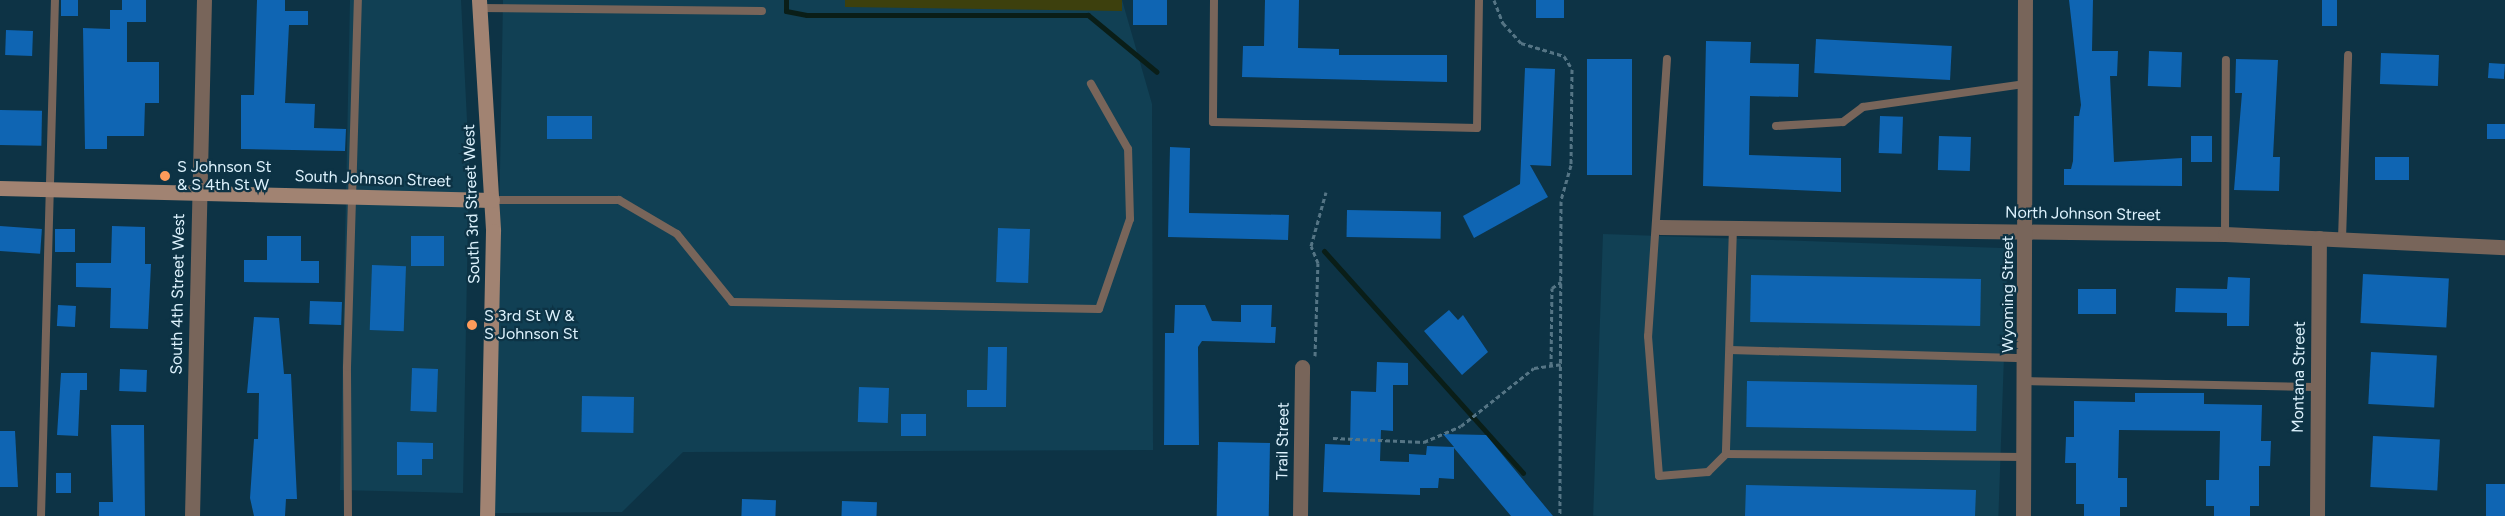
<!DOCTYPE html>
<style>
body{margin:0}
#map{position:relative;width:2505px;height:516px;overflow:hidden;background:#0d3345;font-family:Figtree,sans-serif}
div>[style]{position:absolute}
[style*='--x']{left:calc(var(--x)*1px);top:calc(var(--y)*1px);width:calc(var(--w)*1px);rotate:calc(var(--a)*1deg)}
.built>*{inset:0;background:#114054;transform-origin:0 0}
.green>*{inset:0;background:#3d400d}
.stream>*{height:5px;margin:-2.5px;padding:0 2.5px;transform-origin:2.5px;border-radius:2.5px;background:#0a1e18}
.building>*{inset:0;background:#0f65b3;transform-origin:0 0}
.path>*{height:3px;margin-top:-1.5px;transform-origin:0;background:repeating-linear-gradient(90deg,#557585 0 4.5px,transparent 0 7.5px)}
.lane>*{height:8px;margin:-4px;padding:0 4px;transform-origin:4px;border-radius:4px;background:#78655a}
.street>*{height:15px;margin:-7.5px;padding:0 7.5px;transform-origin:7.5px;border-radius:7.5px;background:#78655a}
.secondary>*{height:15px;margin:-7.5px;padding:0 7.5px;transform-origin:7.5px;border-radius:7.5px;background:#a18372}
.dots>*{width:16px;height:16px;translate:-50% -50%;box-sizing:border-box;border:3px solid #0d3345;border-radius:50%}
span{translate:-50% -50%;white-space:nowrap;text-align:center;line-height:1.15;-webkit-text-stroke:4.5px #0d3345;paint-order:stroke}
.poi-label{font-size:16px;color:#ddf2fd}
.left{translate:0 -50%;text-align:left}
.street-label{font-size:16px;color:#ddf2fd}
</style>
<div id="map">
<div class="built">
<i style="clip-path:polygon(350px 0,461px 0,469px 161px,463px 493px,340px 490px)"></i>
<i style="clip-path:polygon(503px 0,1122px 0,1152px 104px,1153px 450px,683px 452px,622px 512px,494px 513px)"></i>
<i style="left:1603px;top:234px;width:405px;height:282px;rotate:2deg"></i>
</div>
<div class="green">
<i style="clip-path:polygon(845px 0,1122px 0,1122px 11px,845px 7px)"></i>
</div>
<div class="stream">
<i style="--x:786;--y:0;--w:11;--a:90"></i>
<i style="--x:786;--y:11;--w:21;--a:11"></i>
<i style="--x:807;--y:15;--w:281;--a:0"></i>
<i style="--x:1088;--y:15;--w:89;--a:39.6"></i>
<i style="--x:1324;--y:251;--w:298;--a:48.1"></i>
</div>
<div class="building">
<i style="left:61px;top:0;width:17px;height:16px"></i>
<i style="clip-path:polygon(122px 0,146px 0,146px 22px,127px 22px,127px 62px,159px 62px,159px 103px,145px 103px,144px 136px,107px 136px,107px 149px,85px 149px,83px 28px,110px 29px,110px 10px,122px 10px)"></i>
<i style="clip-path:polygon(257px 0,285px 0,285px 11px,308px 11px,308px 25px,289px 25px,285px 103px,315px 104px,314px 128px,346px 129px,345px 151px,241px 149px,241px 95px,254px 95px)"></i>
<i style="left:1133px;top:0;width:34px;height:25px"></i>
<i style="clip-path:polygon(1265px 0,1299px 0,1298px 48px,1339px 49px,1339px 55px,1447px 55px,1447px 82px,1242px 77px,1243px 46px,1264px 46px)"></i>
<i style="left:1536px;top:0;width:28px;height:18px"></i>
<i style="clip-path:polygon(2069px 0,2093px 0,2092px 51px,2118px 51px,2117px 76px,2110px 76px,2114px 162px,2182px 158px,2182px 186px,2064px 185px,2064px 169px,2071px 169px,2073px 161px,2074px 116px,2079px 116px,2081px 105px)"></i>
<i style="left:2322px;top:0;width:15px;height:26px"></i>
<i style="left:6px;top:30px;width:27px;height:25px;rotate:2deg"></i>
<i style="left:1816px;top:39px;width:136px;height:34px;rotate:3deg"></i>
<i style="clip-path:polygon(1706px 41px,1751px 42px,1750px 63px,1799px 64px,1798px 97px,1750px 96px,1749px 155px,1841px 158px,1841px 192px,1703px 186px)"></i>
<i style="left:2149px;top:51px;width:33px;height:35px;rotate:2deg"></i>
<i style="left:2381px;top:53px;width:58px;height:31px;rotate:2deg"></i>
<i style="left:1587px;top:59px;width:45px;height:116px"></i>
<i style="clip-path:polygon(2236px 59px,2278px 60px,2273px 157px,2280px 157px,2279px 191px,2234px 190px,2242px 93px,2235px 93px)"></i>
<i style="left:2489px;top:63px;width:16px;height:15px;rotate:4deg"></i>
<i style="clip-path:polygon(1525px 68px,1555px 69px,1551px 166px,1530px 165px,1548px 197px,1474px 238px,1463px 216px,1520px 184px)"></i>
<i style="left:0;top:110px;width:42px;height:35px;rotate:1deg"></i>
<i style="left:547px;top:116px;width:45px;height:23px"></i>
<i style="left:1880px;top:116px;width:23px;height:37px;rotate:2deg"></i>
<i style="left:2487px;top:124px;width:18px;height:15px"></i>
<i style="left:1939px;top:136px;width:32px;height:34px;rotate:2deg"></i>
<i style="left:2191px;top:136px;width:21px;height:26px"></i>
<i style="clip-path:polygon(1170px 147px,1190px 148px,1189px 213px,1289px 215px,1288px 240px,1168px 237px)"></i>
<i style="left:2375px;top:157px;width:34px;height:23px"></i>
<i style="left:1347px;top:210px;width:94px;height:27px;rotate:1deg"></i>
<i style="left:0;top:226px;width:42px;height:25px;rotate:4deg"></i>
<i style="clip-path:polygon(112px 226px,145px 227px,145px 264px,151px 264px,148px 329px,110px 328px,111px 288px,76px 287px,76px 263px,111px 263px)"></i>
<i style="left:998px;top:228px;width:32px;height:54px;rotate:2deg"></i>
<i style="left:55px;top:229px;width:20px;height:23px"></i>
<i style="clip-path:polygon(267px 236px,301px 236px,301px 261px,319px 261px,319px 283px,244px 282px,244px 260px,267px 260px)"></i>
<i style="left:411px;top:236px;width:33px;height:30px"></i>
<i style="left:372px;top:265px;width:34px;height:65px;rotate:2deg"></i>
<i style="left:2363px;top:274px;width:86px;height:49px;rotate:3deg"></i>
<i style="left:1751px;top:275px;width:230px;height:47px;rotate:1deg"></i>
<i style="clip-path:polygon(2228px 277px,2250px 278px,2249px 326px,2227px 326px,2227px 313px,2175px 312px,2176px 288px,2227px 289px)"></i>
<i style="left:2078px;top:289px;width:38px;height:25px"></i>
<i style="left:310px;top:301px;width:32px;height:23px;rotate:2deg"></i>
<i style="left:58px;top:305px;width:18px;height:21px;rotate:3deg"></i>
<i style="clip-path:polygon(1175px 305px,1205px 305px,1212px 321px,1241px 322px,1241px 305px,1272px 305px,1271px 327px,1276px 327px,1275px 343px,1202px 341px,1198px 347px,1199px 445px,1164px 445px,1165px 333px,1174px 333px)"></i>
<i style="clip-path:polygon(1449px 310px,1458px 320px,1463px 315px,1488px 352px,1462px 375px,1424px 331px)"></i>
<i style="clip-path:polygon(254px 317px,279px 318px,284px 374px,291px 374px,297px 499px,286px 499px,285px 516px,254px 516px,250px 498px,254px 439px,258px 439px,259px 393px,247px 393px)"></i>
<i style="clip-path:polygon(988px 347px,1007px 347px,1006px 407px,967px 407px,967px 390px,987px 390px)"></i>
<i style="left:2371px;top:352px;width:66px;height:52px;rotate:3deg"></i>
<i style="clip-path:polygon(1377px 362px,1408px 363px,1408px 385px,1393px 385px,1393px 431px,1381px 430px,1380px 461px,1409px 462px,1409px 454px,1426px 455px,1427px 446px,1454px 447px,1443px 434px,1486px 435px,1553px 516px,1511px 516px,1454px 448px,1454px 479px,1439px 478px,1438px 488px,1420px 488px,1420px 495px,1323px 492px,1325px 444px,1350px 445px,1351px 391px,1376px 392px)"></i>
<i style="left:412px;top:368px;width:26px;height:43px;rotate:2deg"></i>
<i style="left:120px;top:369px;width:27px;height:22px;rotate:2deg"></i>
<i style="clip-path:polygon(61px 373px,87px 373px,87px 390px,80px 390px,78px 436px,57px 435px)"></i>
<i style="left:1747px;top:381px;width:230px;height:46px;rotate:1deg"></i>
<i style="left:859px;top:387px;width:30px;height:35px;rotate:2deg"></i>
<i style="clip-path:polygon(2135px 393px,2204px 393px,2204px 404px,2262px 405px,2261px 441px,2271px 441px,2270px 466px,2259px 466px,2259px 506px,2250px 506px,2250px 516px,2214px 516px,2214px 506px,2206px 506px,2206px 480px,2219px 480px,2220px 431px,2119px 430px,2118px 478px,2127px 478px,2127px 507px,2120px 507px,2120px 516px,2084px 516px,2084px 504px,2076px 504px,2076px 463px,2065px 463px,2066px 437px,2074px 437px,2074px 401px,2135px 402px)"></i>
<i style="left:582px;top:396px;width:52px;height:36px;rotate:1deg"></i>
<i style="left:901px;top:414px;width:25px;height:22px"></i>
<i style="clip-path:polygon(111px 425px,144px 425px,145px 516px,99px 516px,99px 502px,113px 502px)"></i>
<i style="clip-path:polygon(0 431px,15px 431px,18px 487px,0 487px)"></i>
<i style="left:2373px;top:436px;width:67px;height:51px;rotate:3deg"></i>
<i style="clip-path:polygon(397px 442px,433px 443px,433px 459px,422px 459px,422px 475px,397px 475px)"></i>
<i style="left:1218px;top:442px;width:52px;height:74px;rotate:1deg"></i>
<i style="left:56px;top:473px;width:15px;height:20px"></i>
<i style="left:2486px;top:484px;width:19px;height:32px"></i>
<i style="clip-path:polygon(1746px 485px,1976px 490px,1975px 516px,1745px 516px)"></i>
<i style="left:742px;top:499px;width:34px;height:17px;rotate:2deg"></i>
<i style="left:842px;top:501px;width:35px;height:15px;rotate:2deg"></i>
</div>
<div class="path">
<i style="--x:1494;--y:0;--w:25;--a:69"></i>
<i style="--x:1503;--y:23;--w:27;--a:48"></i>
<i style="--x:1521;--y:43;--w:45;--a:16.8"></i>
<i style="--x:1564;--y:56;--w:15;--a:58"></i>
<i style="--x:1572;--y:69;--w:96;--a:90.6"></i>
<i style="--x:1571;--y:165;--w:37;--a:106"></i>
<i style="--x:1561;--y:201;--w:315;--a:90.2"></i>
<i style="--x:1315;--y:356;--w:93;--a:-88.2"></i>
<i style="--x:1318;--y:263;--w:18;--a:-112"></i>
<i style="--x:1311;--y:246;--w:56;--a:-74.5"></i>
<i style="--x:1551;--y:366;--w:78;--a:-89.3"></i>
<i style="--x:1552;--y:288;--w:11;--a:-34"></i>
<i style="--x:1333;--y:438;--w:91;--a:2.5"></i>
<i style="--x:1424;--y:442;--w:40;--a:-23.4"></i>
<i style="--x:1461;--y:426;--w:93;--a:-38.5"></i>
<i style="--x:1534;--y:368;--w:27;--a:-8"></i>
</div>
<div class="lane">
<i style="--x:1214;--y:0;--w:122;--a:90.5"></i>
<i style="--x:1213;--y:122;--w:264;--a:1.3"></i>
<i style="--x:1477;--y:128;--w:128;--a:-89.1"></i>
<i style="--x:479;--y:8;--w:283;--a:0.6"></i>
<i style="--x:1667;--y:59;--w:278;--a:93.9"></i>
<i style="--x:1648;--y:336;--w:140;--a:85.5"></i>
<i style="--x:1659;--y:476;--w:49;--a:-4.7"></i>
<i style="--x:1708;--y:472;--w:25;--a:-45"></i>
<i style="--x:1776;--y:126;--w:67;--a:-3.4"></i>
<i style="--x:1843;--y:122;--w:25;--a:-37"></i>
<i style="--x:1863;--y:107;--w:164;--a:-8.1"></i>
<i style="--x:492;--y:200;--w:127;--a:0"></i>
<i style="--x:619;--y:200;--w:67;--a:30.4"></i>
<i style="--x:677;--y:234;--w:87;--a:51"></i>
<i style="--x:732;--y:302;--w:367;--a:1.1"></i>
<i style="--x:1099;--y:309;--w:95;--a:-71"></i>
<i style="--x:1130;--y:219;--w:70;--a:-91.6"></i>
<i style="--x:1128;--y:149;--w:75;--a:-119.6"></i>
<i style="--x:1733;--y:227;--w:227;--a:91.8"></i>
<i style="--x:1726;--y:454;--w:298;--a:0.6"></i>
<i style="--x:2225;--y:234;--w:174;--a:-89.7"></i>
<i style="--x:2342;--y:239;--w:184;--a:-88.1"></i>
<i style="--x:1730;--y:350;--w:295;--a:1.6"></i>
<i style="--x:2025;--y:381;--w:291;--a:1.2"></i>
<i style="--x:41;--y:516;--w:516;--a:-88.45"></i>
<i style="--x:348;--y:516;--w:149;--a:-90.4"></i>
<i style="--x:347;--y:367;--w:367;--a:-88.3"></i>
</div>
<div class="street">
<i style="--x:1660;--y:227;--w:565;--a:0.71"></i>
<i style="--x:2225;--y:234;--w:280;--a:2.7"></i>
<i style="--x:192;--y:516;--w:516;--a:-88.67"></i>
<i style="--x:1300;--y:516;--w:149;--a:-89.2"></i>
<i style="--x:2023;--y:516;--w:516;--a:-89.78"></i>
<i style="--x:2317;--y:516;--w:278;--a:-89.6"></i>
</div>
<div class="secondary">
<i style="--x:479;--y:0;--w:231;--a:86.5"></i>
<i style="--x:493;--y:231;--w:285;--a:91.2"></i>
<i style="--x:0;--y:188;--w:492;--a:1.4"></i>
</div>
<div class="dots">
<i style="left:165px;top:176px;background:#ff9b5a"></i>
<i style="left:472px;top:325px;background:#ff9b5a"></i>
</div>
<div class="poi-label">
<span class="left" style="left:177px;top:176px">S Johnson St<br>&amp; S 4th St W</span>
<span class="left" style="left:484px;top:325px">S 3rd St W &amp;<br>S Johnson St</span>
</div>
<div class="street-label">
<span style="left:373px;top:179px;rotate:2deg">South Johnson Street</span>
<span style="left:472px;top:204px;rotate:-92deg">South 3rd Street West</span>
<span style="left:2083px;top:214px;rotate:1deg">North Johnson Street</span>
<span style="left:178px;top:294px;rotate:-89deg">South 4th Street West</span>
<span style="left:2008px;top:294px;rotate:-90deg">Wyoming Street</span>
<span style="left:2299px;top:377px;rotate:-89deg">Montana Street</span>
<span style="left:1283px;top:441px;rotate:-89deg">Trail Street</span>
</div>
</div>
